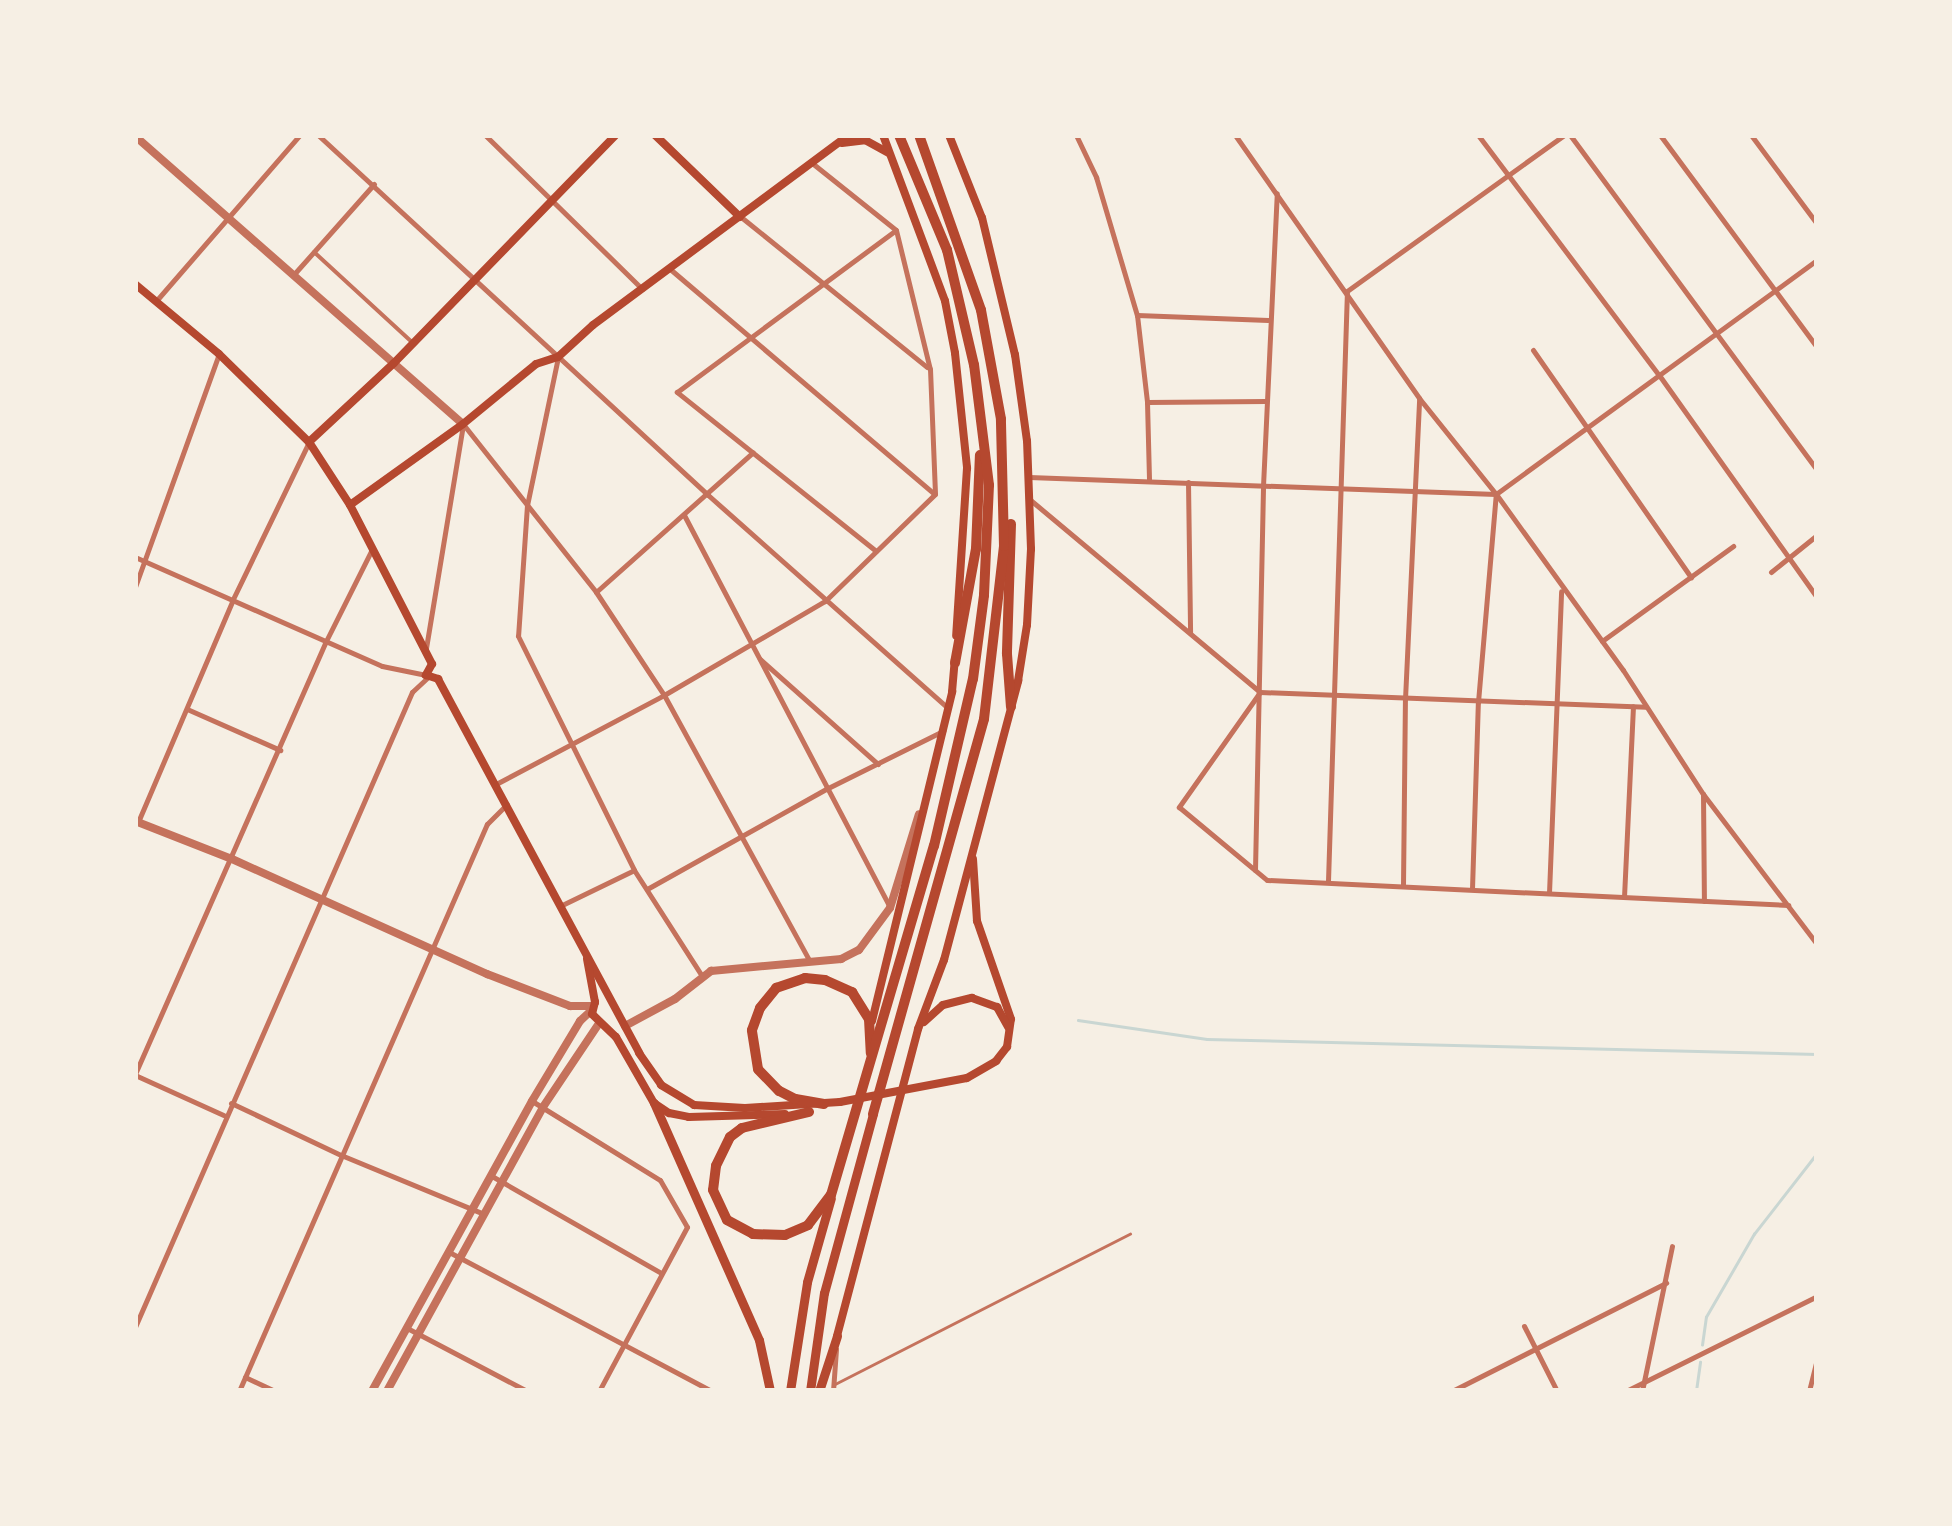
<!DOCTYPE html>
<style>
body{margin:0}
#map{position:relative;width:1952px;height:1526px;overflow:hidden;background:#f6efe4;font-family:Poppins,sans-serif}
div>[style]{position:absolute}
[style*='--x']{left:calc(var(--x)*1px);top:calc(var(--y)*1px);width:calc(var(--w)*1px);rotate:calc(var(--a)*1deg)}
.stream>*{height:2.5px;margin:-1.25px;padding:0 1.25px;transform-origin:1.25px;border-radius:1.25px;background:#c9d6d2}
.service>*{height:2.5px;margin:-1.25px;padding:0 1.25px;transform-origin:1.25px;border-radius:1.25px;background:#c5725c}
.pedestrian>*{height:4px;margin:-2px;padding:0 2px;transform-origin:2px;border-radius:2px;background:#c5725c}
.minor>*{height:5px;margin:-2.5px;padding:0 2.5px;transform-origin:2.5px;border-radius:2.5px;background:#c5725c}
.tertiary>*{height:8px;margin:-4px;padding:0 4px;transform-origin:4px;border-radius:4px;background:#c5725c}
.secondary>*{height:8px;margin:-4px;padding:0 4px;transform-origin:4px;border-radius:4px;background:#b5482f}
.trunk>*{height:9px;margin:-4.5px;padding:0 4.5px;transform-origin:4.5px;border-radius:4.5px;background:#b5482f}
.motorway>*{height:10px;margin:-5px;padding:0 5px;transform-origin:5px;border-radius:5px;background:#b5482f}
span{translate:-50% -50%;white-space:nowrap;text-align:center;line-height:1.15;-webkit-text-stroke:9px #f6efe4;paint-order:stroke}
.frame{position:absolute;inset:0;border:138px solid #f6efe4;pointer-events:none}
</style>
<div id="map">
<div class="stream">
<i style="--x:1078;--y:1020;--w:130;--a:8.4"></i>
<i style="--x:1207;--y:1039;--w:610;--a:1.41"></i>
<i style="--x:1702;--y:1345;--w:28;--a:-82"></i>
<i style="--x:1706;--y:1317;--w:96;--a:-60"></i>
<i style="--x:1754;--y:1234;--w:103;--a:-52.1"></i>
<i style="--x:1696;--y:1391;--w:29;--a:-82"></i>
</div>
<div class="service">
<i style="--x:835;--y:1384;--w:331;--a:-27"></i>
</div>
<div class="pedestrian">
<i style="--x:314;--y:252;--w:134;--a:42.6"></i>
</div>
<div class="minor">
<i style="--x:318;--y:135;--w:531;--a:42.71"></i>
<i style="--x:708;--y:495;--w:321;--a:41.6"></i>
<i style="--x:485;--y:135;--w:220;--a:44.4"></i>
<i style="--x:1076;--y:135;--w:47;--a:64.5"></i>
<i style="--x:1096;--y:177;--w:144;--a:73.5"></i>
<i style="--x:1137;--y:315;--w:88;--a:83.4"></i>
<i style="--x:1147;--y:402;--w:78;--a:88.5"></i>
<i style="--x:1235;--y:135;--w:321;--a:55"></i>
<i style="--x:1419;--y:398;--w:123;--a:51.3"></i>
<i style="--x:1496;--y:494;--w:217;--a:54.2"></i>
<i style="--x:1623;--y:670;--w:148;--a:57.2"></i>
<i style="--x:1703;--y:794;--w:188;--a:52.8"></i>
<i style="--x:1478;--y:135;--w:301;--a:53"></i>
<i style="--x:1659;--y:375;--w:272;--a:54.6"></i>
<i style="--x:1570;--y:135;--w:416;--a:53.6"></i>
<i style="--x:1660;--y:135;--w:264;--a:53.5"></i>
<i style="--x:1751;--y:135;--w:111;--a:53.4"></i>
<i style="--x:812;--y:163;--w:107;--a:38.6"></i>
<i style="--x:896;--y:230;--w:143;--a:76.3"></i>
<i style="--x:930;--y:369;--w:125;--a:87.7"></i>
<i style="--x:741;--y:217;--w:239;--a:38.9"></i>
<i style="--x:670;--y:269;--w:347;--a:40.4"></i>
<i style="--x:295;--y:273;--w:119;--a:-48.4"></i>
<i style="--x:156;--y:301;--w:220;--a:-49.1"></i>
<i style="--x:1137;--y:315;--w:131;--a:2.2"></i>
<i style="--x:1533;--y:350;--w:277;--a:55.2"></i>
<i style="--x:558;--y:357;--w:151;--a:101.8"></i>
<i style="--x:527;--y:505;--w:131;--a:93.9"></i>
<i style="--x:518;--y:636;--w:261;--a:63.6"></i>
<i style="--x:634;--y:870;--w:126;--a:57.3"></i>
<i style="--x:1147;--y:402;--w:119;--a:-0.5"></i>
<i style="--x:463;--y:424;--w:214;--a:51.6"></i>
<i style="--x:596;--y:592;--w:123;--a:56.6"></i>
<i style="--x:664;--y:695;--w:302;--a:61.3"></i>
<i style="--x:1029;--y:477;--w:467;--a:2.1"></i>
<i style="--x:1188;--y:482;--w:150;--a:89.2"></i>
<i style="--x:1496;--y:494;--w:397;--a:-36.1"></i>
<i style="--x:1028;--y:498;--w:302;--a:39.9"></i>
<i style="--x:684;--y:515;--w:444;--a:62.3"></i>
<i style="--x:876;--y:551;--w:255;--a:-141.4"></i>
<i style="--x:677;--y:392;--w:272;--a:-36.5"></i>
<i style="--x:135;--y:557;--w:270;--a:23.8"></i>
<i style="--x:382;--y:666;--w:45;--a:11.6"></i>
<i style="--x:1771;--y:572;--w:59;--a:-38.8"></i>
<i style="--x:135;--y:587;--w:248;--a:-70.2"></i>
<i style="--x:596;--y:592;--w:210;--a:-41.7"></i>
<i style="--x:1602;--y:641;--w:162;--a:-35.9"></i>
<i style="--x:426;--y:648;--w:227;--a:-80.6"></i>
<i style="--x:760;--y:659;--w:158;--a:41.7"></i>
<i style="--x:1260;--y:692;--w:141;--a:125.2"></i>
<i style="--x:1179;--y:807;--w:114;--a:39.7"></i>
<i style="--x:1267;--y:880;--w:522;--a:2.75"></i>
<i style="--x:1260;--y:692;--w:386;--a:2.2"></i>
<i style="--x:187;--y:709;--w:102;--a:23.8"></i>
<i style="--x:496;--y:784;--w:190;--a:-27.9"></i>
<i style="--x:664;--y:695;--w:186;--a:-30.3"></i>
<i style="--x:825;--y:601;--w:153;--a:-44.2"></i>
<i style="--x:1703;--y:794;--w:107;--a:89.5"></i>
<i style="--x:138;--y:822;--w:242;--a:-66.9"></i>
<i style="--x:233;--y:599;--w:174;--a:-64.2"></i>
<i style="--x:1255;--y:870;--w:384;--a:-88.8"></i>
<i style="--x:1263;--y:486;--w:293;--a:-87.3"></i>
<i style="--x:1328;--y:881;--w:590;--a:-88.16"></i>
<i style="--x:1347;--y:291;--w:267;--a:-35.7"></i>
<i style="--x:1403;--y:885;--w:186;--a:-89.4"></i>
<i style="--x:1405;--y:699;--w:301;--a:-87.3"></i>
<i style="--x:647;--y:889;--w:205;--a:-29.2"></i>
<i style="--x:826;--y:789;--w:131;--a:-26.4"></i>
<i style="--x:1472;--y:889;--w:187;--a:-88.2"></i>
<i style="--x:1478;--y:702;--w:209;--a:-85.1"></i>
<i style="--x:1549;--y:893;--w:302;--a:-87.7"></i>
<i style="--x:1624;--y:897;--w:191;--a:-87.3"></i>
<i style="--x:560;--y:906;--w:82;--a:-25.9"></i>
<i style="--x:135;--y:1074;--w:471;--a:-66.2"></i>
<i style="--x:325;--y:643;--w:105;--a:-63.4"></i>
<i style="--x:135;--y:1075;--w:97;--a:24.4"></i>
<i style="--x:532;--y:1101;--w:150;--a:31.7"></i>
<i style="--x:660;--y:1180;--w:54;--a:60.1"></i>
<i style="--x:687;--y:1227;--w:186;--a:118.2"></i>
<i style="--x:231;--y:1103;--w:122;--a:25.3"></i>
<i style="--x:341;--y:1155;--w:155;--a:22.4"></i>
<i style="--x:490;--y:1175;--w:197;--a:29.8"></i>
<i style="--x:449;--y:1252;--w:297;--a:27.9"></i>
<i style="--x:1524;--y:1326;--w:73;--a:63.1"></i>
<i style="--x:135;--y:1327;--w:693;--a:-66.43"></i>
<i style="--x:412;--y:692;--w:22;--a:-43"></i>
<i style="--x:407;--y:1328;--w:136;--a:27.7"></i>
<i style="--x:245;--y:1377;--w:33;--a:25"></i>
<i style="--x:239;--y:1391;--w:619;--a:-66.38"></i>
<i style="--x:487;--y:824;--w:28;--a:-45"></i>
<i style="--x:833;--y:1391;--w:42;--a:-85.9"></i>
<i style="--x:1452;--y:1391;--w:240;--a:-26.8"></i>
<i style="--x:1626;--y:1391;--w:213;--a:-26.4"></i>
<i style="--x:1642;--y:1391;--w:148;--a:-78.3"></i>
<i style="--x:1809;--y:1391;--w:32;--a:-76"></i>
</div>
<div class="tertiary">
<i style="--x:135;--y:136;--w:436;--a:41.3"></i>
<i style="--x:135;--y:821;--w:104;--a:21.4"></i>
<i style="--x:232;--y:859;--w:280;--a:24.3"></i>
<i style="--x:487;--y:974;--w:89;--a:21.1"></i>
<i style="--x:570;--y:1006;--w:23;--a:0"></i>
<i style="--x:625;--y:1026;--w:57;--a:-28.4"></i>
<i style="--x:675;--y:999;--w:46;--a:-37.9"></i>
<i style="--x:711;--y:971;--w:131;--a:-5.3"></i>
<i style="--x:841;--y:959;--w:20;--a:-27"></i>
<i style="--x:859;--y:950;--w:52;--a:-53.6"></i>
<i style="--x:890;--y:908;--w:98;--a:-72.9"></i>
<i style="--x:372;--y:1391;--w:331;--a:-61.1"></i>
<i style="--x:532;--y:1101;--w:93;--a:-59"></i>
<i style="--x:580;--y:1021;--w:16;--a:-43"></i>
<i style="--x:387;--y:1391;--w:324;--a:-61.2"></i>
<i style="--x:543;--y:1107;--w:102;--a:-56.2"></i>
</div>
<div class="secondary">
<i style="--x:655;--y:135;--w:118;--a:44"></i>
<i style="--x:883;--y:135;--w:177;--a:69.5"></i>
<i style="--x:945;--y:301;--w:53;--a:79.1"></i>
<i style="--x:955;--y:353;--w:116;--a:84"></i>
<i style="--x:967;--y:468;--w:168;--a:93.7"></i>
<i style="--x:842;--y:143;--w:23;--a:-7"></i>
<i style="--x:865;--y:140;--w:26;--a:29"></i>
<i style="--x:135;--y:284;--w:109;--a:39.8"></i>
<i style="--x:219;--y:354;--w:126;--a:44.4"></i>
<i style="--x:309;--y:442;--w:75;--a:56.9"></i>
<i style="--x:350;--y:505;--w:179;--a:62.7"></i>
<i style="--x:309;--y:442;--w:116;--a:-42.9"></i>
<i style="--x:394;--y:363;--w:318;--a:-45.8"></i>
<i style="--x:350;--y:505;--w:139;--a:-35.6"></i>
<i style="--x:463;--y:424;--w:94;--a:-39.4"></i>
<i style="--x:536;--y:364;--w:23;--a:-18"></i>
<i style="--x:558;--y:357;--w:47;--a:-42.4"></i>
<i style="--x:593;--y:325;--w:319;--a:-36.6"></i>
<i style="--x:432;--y:664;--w:13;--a:119"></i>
<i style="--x:426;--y:675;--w:13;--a:18"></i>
<i style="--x:438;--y:679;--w:425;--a:61.7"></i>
<i style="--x:639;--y:1053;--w:39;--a:55"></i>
<i style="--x:661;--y:1085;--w:39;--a:31"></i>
<i style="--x:694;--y:1105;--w:51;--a:3.4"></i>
<i style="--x:745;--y:1108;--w:95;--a:-3.6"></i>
<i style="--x:840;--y:1102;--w:129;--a:-10.7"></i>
<i style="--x:967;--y:1078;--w:34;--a:-30"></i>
<i style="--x:996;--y:1061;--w:18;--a:-52"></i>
<i style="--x:1007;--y:1047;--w:28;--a:-82"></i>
<i style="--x:1011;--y:1019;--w:104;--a:-109.1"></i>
<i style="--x:977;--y:921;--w:62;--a:-93.7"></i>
<i style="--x:587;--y:959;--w:44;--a:79.5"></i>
<i style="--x:595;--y:1002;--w:12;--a:104"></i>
<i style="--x:592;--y:1014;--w:33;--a:44"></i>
<i style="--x:616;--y:1037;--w:76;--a:60.1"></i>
<i style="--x:654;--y:1103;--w:18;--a:34"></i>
<i style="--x:669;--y:1113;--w:20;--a:11"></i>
<i style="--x:689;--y:1117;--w:96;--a:-1.8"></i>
<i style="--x:872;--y:1021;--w:339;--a:-76.3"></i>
<i style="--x:952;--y:692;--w:32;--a:-85"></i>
<i style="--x:924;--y:1022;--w:25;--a:-42"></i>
<i style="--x:943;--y:1005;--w:30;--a:-14"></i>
<i style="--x:972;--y:998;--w:27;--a:20"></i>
<i style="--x:997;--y:1007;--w:23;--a:61"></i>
<i style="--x:837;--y:1336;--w:318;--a:-75.2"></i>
<i style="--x:918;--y:1029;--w:74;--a:-69.4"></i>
<i style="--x:944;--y:960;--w:289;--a:-75.1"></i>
<i style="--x:1018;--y:681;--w:57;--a:-80.9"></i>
<i style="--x:1027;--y:625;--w:76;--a:-87"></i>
<i style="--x:1031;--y:549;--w:108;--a:-92.1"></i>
<i style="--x:1027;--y:441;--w:87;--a:-97.9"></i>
<i style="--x:1015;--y:355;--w:141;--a:-103.5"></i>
<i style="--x:982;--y:218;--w:89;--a:-111.7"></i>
</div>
<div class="trunk">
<i style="--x:654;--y:1103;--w:259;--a:66.1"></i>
<i style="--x:759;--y:1340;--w:52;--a:77.8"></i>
<i style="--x:790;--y:1391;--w:110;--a:-81.1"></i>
<i style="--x:807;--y:1282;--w:87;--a:-74.1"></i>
<i style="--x:810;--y:1391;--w:99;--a:-81.9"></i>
<i style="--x:824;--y:1293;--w:186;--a:-74.7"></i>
<i style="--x:819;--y:1391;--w:58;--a:-71.9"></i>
</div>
<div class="motorway">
<i style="--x:1011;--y:524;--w:130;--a:91.8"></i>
<i style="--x:1007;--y:654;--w:53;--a:85.7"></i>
<i style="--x:955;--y:663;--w:116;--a:-79.6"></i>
<i style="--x:976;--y:549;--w:94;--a:-87.6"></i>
<i style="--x:824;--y:1104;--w:29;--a:-170"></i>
<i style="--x:795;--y:1099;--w:18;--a:-153"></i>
<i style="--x:779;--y:1091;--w:30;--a:-134"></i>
<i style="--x:758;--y:1069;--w:39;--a:-99"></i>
<i style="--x:752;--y:1030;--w:23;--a:-70"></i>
<i style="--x:760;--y:1008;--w:26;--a:-51"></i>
<i style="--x:776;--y:988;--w:31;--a:-19"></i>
<i style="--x:805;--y:978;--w:20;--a:6"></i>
<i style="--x:825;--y:980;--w:30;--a:24"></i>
<i style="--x:852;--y:992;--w:32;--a:58"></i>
<i style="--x:869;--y:1019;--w:34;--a:87"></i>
<i style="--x:809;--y:1112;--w:69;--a:166.6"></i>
<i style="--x:742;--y:1128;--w:15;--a:143"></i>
<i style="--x:730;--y:1137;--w:32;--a:116"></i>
<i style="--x:716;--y:1166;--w:24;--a:97"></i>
<i style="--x:713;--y:1190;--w:33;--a:65"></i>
<i style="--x:727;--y:1220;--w:30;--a:28"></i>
<i style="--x:753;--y:1234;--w:32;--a:2"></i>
<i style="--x:785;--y:1235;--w:25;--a:-23"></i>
<i style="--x:808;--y:1225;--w:38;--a:-53"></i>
<i style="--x:831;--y:1195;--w:364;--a:-73.6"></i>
<i style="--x:934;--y:846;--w:171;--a:-76.9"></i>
<i style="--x:973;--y:679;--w:85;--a:-82.5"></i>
<i style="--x:984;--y:595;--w:110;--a:-87.4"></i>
<i style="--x:989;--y:485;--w:121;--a:-97.1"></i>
<i style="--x:974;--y:365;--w:118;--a:-103.2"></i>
<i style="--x:947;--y:250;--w:125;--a:-112.7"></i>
<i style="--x:873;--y:1114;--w:410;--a:-74.3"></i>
<i style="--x:984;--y:719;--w:174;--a:-83.4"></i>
<i style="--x:1004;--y:546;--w:127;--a:-91.4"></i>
<i style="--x:1001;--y:419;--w:111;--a:-100.4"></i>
<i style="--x:981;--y:310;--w:186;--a:-109.5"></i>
</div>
<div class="frame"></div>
</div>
